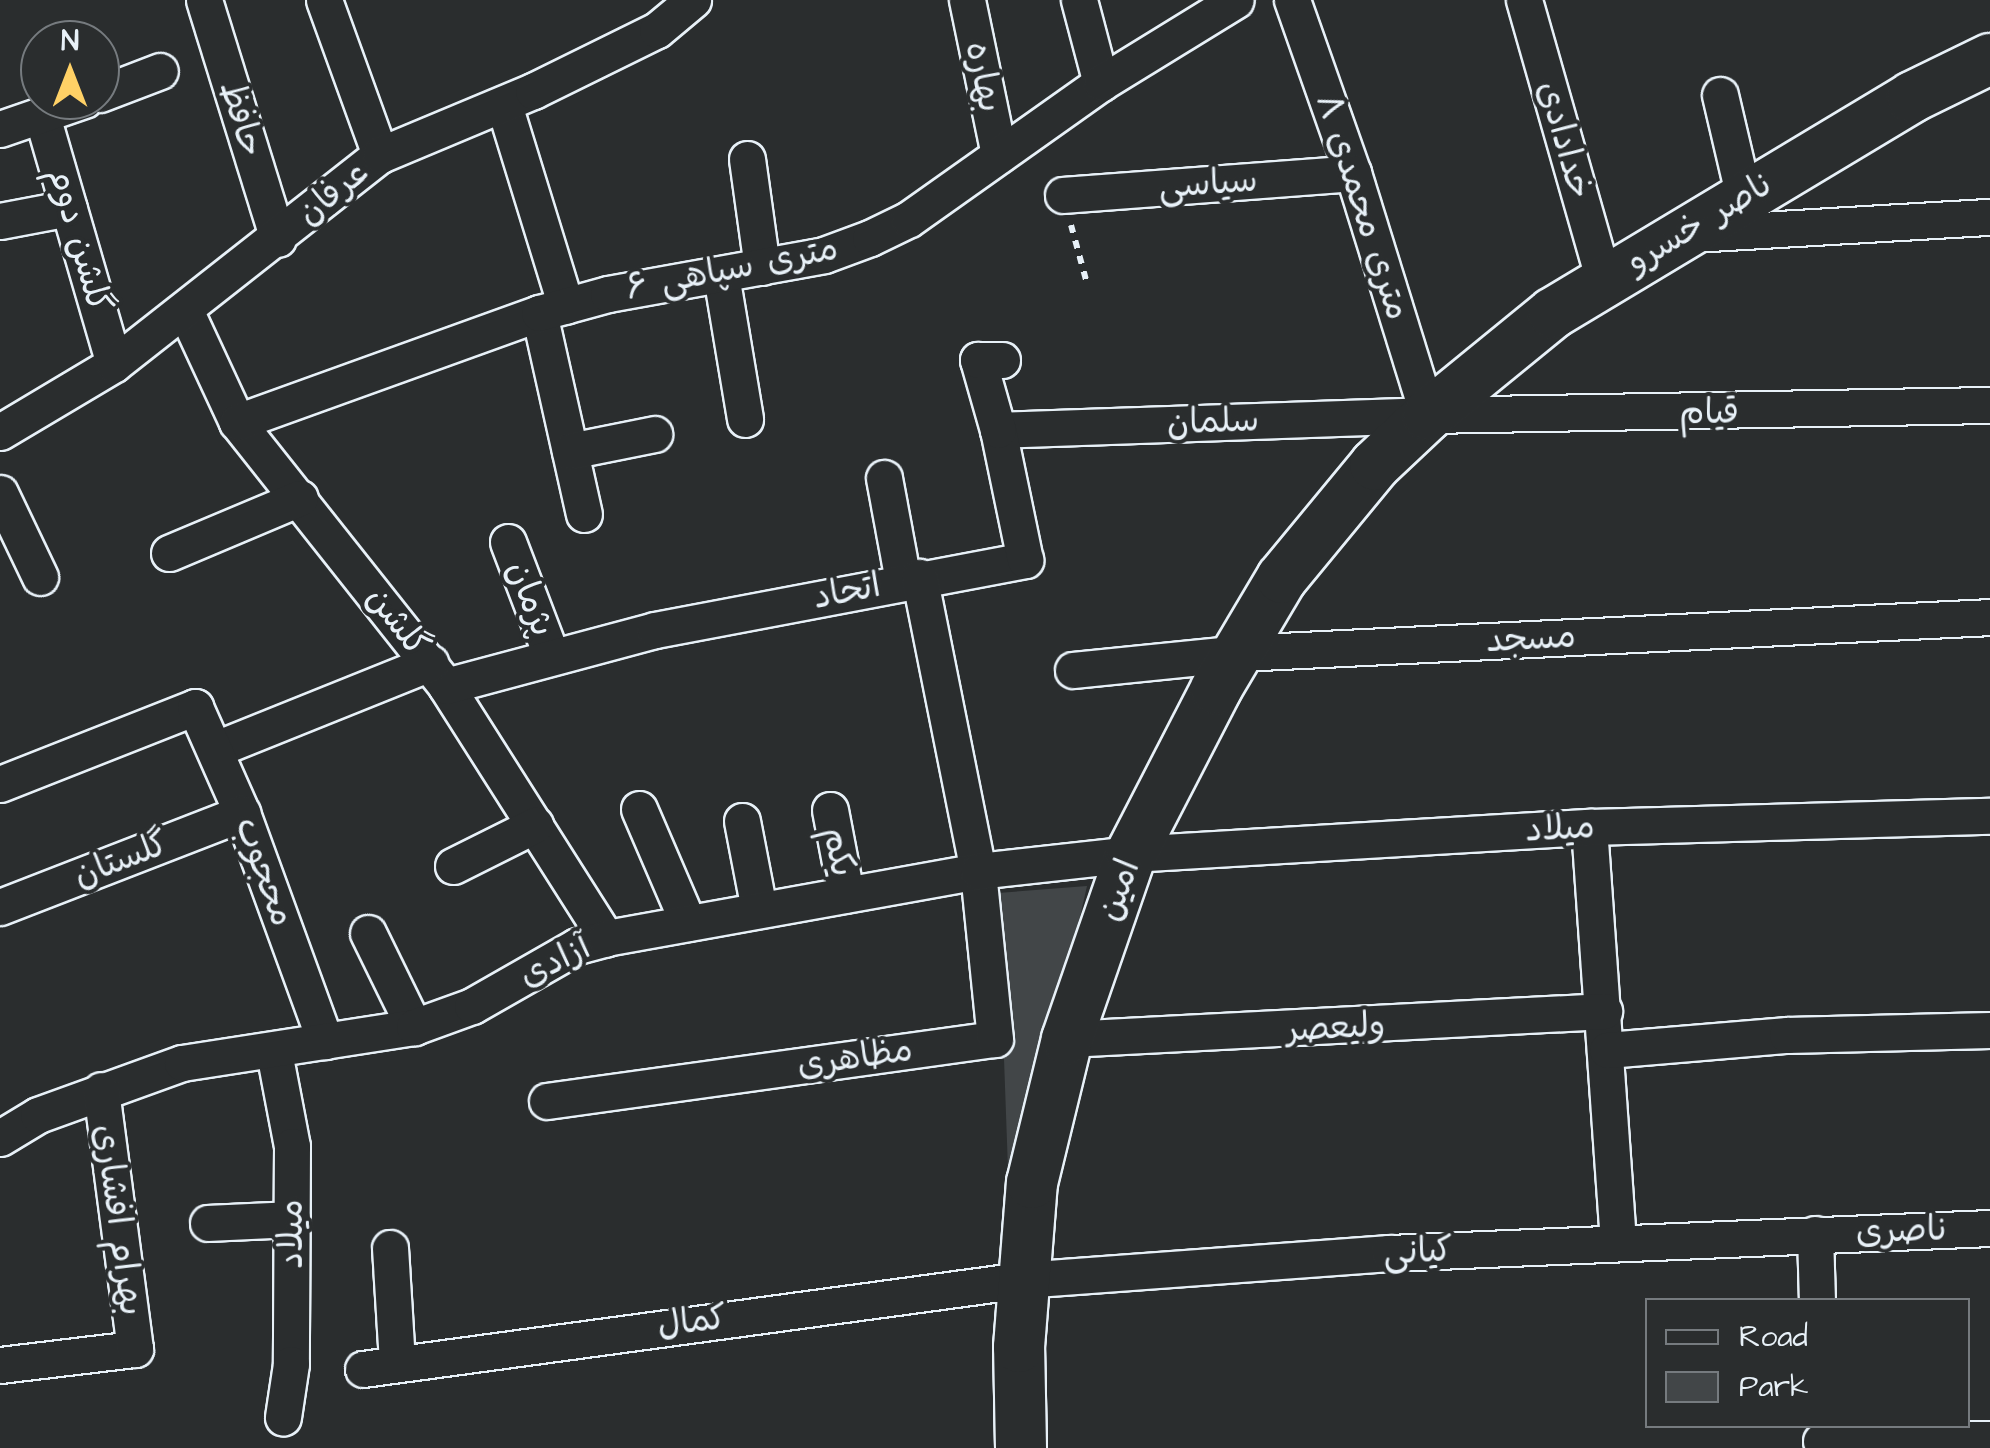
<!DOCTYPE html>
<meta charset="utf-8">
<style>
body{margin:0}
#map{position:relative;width:1990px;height:1448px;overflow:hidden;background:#2a2d2e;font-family:"Architects Daughter","Playpen Sans Arabic",sans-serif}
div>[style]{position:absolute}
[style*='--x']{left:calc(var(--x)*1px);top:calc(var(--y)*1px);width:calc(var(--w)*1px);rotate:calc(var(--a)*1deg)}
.green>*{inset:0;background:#424648}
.path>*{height:6px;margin-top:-3px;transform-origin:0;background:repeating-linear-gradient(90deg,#e8f1f8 0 8px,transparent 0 16px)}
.roads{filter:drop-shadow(2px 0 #e8f1f8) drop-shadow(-2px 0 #e8f1f8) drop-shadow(0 2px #e8f1f8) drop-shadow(0 -2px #e8f1f8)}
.minor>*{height:35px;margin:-17.5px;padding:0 17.5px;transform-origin:17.5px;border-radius:17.5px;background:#2a2d2e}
.secondary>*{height:50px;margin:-25px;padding:0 25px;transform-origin:25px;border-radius:25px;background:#2a2d2e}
span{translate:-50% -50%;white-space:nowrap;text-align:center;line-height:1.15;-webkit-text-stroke:8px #2a2d2e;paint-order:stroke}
.street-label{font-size:35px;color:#e8f1f8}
.legend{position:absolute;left:1645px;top:1298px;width:325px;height:130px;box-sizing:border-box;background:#2a2d2e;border:2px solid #767b7f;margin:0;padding:12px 18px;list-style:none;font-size:30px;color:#e8f1f8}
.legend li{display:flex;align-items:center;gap:20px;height:50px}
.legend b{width:50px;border:2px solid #767b7f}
.north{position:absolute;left:20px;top:20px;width:100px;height:100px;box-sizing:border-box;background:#2a2d2e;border:2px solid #767b7f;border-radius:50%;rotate:0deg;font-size:28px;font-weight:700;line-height:40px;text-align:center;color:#e8f1f8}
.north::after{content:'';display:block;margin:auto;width:35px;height:45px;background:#ffd166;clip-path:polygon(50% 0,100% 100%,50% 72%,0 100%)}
</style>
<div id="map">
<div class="green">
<i style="clip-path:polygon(1087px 886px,1010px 1224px,998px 893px)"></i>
</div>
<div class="path">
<i style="--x:1071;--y:225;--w:57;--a:74.7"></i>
</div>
<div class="roads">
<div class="minor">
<i style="--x:204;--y:0;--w:250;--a:72.8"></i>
<i style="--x:324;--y:0;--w:165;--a:70.1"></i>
<i style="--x:967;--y:0;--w:158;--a:78.3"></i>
<i style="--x:1079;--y:0;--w:86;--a:75.2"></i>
<i style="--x:1292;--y:0;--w:183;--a:70.6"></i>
<i style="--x:1353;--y:173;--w:253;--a:72.8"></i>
<i style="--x:1524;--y:0;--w:291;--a:74.1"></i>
<i style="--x:100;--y:94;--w:64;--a:-21"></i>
<i style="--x:1720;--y:95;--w:105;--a:76.8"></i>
<i style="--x:504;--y:105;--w:210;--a:72.9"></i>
<i style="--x:42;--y:116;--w:258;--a:73.8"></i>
<i style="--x:0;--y:129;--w:89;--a:-19"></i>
<i style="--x:747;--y:159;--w:109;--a:82.1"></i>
<i style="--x:1063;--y:195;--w:291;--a:-4.3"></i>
<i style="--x:0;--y:221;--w:70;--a:-10.7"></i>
<i style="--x:1692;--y:234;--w:298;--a:-3.3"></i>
<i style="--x:721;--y:275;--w:146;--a:80.5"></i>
<i style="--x:185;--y:310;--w:123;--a:65.1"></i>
<i style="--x:237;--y:422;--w:337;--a:51.6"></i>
<i style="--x:446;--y:686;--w:299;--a:57.6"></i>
<i style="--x:539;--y:313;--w:206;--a:77.4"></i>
<i style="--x:237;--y:422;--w:321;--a:-19.8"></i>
<i style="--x:539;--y:313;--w:72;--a:-15.4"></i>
<i style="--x:608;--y:294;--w:219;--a:-10.2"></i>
<i style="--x:824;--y:255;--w:49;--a:-20.3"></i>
<i style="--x:870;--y:238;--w:43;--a:-26"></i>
<i style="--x:909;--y:219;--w:235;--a:-35.3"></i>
<i style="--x:1101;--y:83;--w:158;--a:-31.6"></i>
<i style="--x:998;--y:430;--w:430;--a:-2"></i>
<i style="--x:1428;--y:415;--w:562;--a:-1.02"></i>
<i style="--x:0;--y:432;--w:133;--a:-30.8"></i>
<i style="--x:114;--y:364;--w:338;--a:-38.2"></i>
<i style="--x:380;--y:155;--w:166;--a:-22.7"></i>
<i style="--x:533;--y:91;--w:138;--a:-26.2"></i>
<i style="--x:657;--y:30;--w:47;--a:-39.8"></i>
<i style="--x:570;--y:451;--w:86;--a:-11.4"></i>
<i style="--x:884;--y:478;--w:105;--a:79.5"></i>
<i style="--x:0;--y:493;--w:93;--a:64.5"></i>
<i style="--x:508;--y:542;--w:123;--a:69.1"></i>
<i style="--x:169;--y:553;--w:142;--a:-22.8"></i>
<i style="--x:1073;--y:670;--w:167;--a:-5.8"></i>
<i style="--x:1239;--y:653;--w:752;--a:-2.74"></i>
<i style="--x:446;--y:686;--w:216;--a:-15"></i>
<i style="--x:655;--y:630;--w:377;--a:-10.7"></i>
<i style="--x:1025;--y:560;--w:133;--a:-101.7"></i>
<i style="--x:998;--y:430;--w:73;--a:-105.9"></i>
<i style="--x:978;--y:360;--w:24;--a:0"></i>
<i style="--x:216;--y:749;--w:231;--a:-21.9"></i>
<i style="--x:0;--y:784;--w:210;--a:-21.5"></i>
<i style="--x:195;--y:707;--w:116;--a:66.1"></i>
<i style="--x:242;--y:813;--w:243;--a:70"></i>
<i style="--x:639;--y:809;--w:124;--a:66.7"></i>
<i style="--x:830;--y:810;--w:86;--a:79.2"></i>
<i style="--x:742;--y:821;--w:90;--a:79.1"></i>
<i style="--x:1589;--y:827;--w:416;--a:86"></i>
<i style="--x:453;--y:866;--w:92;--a:-26.6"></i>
<i style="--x:0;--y:907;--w:260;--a:-21.2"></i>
<i style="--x:368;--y:933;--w:105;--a:63.9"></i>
<i style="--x:1067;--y:1039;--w:538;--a:-2.98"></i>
<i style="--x:1607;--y:1050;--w:181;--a:-4.8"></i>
<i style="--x:1787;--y:1035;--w:203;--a:-1.4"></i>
<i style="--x:274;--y:1052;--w:96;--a:79.2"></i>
<i style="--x:292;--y:1146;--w:218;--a:90.3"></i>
<i style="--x:291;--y:1364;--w:54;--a:98.6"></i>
<i style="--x:547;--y:1101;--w:452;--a:-7.9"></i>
<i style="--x:995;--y:1039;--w:169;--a:-95.8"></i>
<i style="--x:978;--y:871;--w:300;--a:-101.3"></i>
<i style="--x:0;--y:1138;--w:44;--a:-31.2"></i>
<i style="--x:38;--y:1115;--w:153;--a:-19.9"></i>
<i style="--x:182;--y:1063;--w:235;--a:-8.8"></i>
<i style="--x:414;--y:1027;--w:62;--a:-19.9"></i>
<i style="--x:472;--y:1006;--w:121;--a:-29.7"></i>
<i style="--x:577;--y:946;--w:30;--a:-15"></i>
<i style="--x:606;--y:938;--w:378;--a:-10.2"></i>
<i style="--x:978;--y:871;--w:154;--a:-6.3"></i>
<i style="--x:1131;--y:854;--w:459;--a:-3.4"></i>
<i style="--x:1589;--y:827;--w:401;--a:-1.6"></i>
<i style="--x:208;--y:1223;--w:84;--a:-2.7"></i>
<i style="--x:1815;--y:1234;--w:66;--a:88.3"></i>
<i style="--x:390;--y:1248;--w:115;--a:86.5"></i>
<i style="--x:0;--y:1365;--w:136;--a:-6.8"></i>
<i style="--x:135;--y:1349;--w:261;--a:-97.5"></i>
<i style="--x:363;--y:1369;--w:665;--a:-7.69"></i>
<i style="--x:1022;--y:1280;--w:368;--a:-4.2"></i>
<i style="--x:1389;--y:1253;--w:602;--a:-2.38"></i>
<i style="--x:1821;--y:1441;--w:169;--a:-0.7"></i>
</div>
<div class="secondary">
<i style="--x:1021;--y:1448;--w:101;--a:-91.1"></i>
<i style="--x:1019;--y:1347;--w:165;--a:-85.5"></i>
<i style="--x:1032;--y:1183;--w:148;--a:-76.3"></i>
<i style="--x:1067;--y:1039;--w:196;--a:-70.9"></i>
<i style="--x:1131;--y:854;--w:186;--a:-62.7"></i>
<i style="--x:1216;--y:689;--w:129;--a:-59.3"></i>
<i style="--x:1282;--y:578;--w:146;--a:-50.5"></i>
<i style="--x:1375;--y:465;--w:73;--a:-43.3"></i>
<i style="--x:1428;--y:415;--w:161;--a:-39.2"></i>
<i style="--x:1553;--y:313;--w:419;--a:-31"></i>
<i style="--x:1912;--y:97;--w:87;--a:-26"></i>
</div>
</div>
<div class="street-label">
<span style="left:983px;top:77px;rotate:78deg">بهاره</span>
<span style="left:241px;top:119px;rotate:73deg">حافظ</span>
<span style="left:1564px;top:140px;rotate:74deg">خدادادی</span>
<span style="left:1208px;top:184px;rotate:-4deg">سیاسی</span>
<span style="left:333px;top:193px;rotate:-39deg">عرفان</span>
<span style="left:1362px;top:207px;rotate:72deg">۸ متری محمدی</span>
<span style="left:1700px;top:223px;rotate:-31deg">ناصر خسرو</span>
<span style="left:79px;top:240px;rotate:74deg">گلشن دوم</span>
<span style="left:732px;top:269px;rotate:-11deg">۶ متری سپاهی</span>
<span style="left:1709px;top:413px;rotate:-1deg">قیام</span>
<span style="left:1213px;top:422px;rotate:-2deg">سلمان</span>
<span style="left:847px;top:592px;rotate:-11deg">اتحاد</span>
<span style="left:530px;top:599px;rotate:69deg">پژمان</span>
<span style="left:397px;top:622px;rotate:52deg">گلشن</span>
<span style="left:1531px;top:639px;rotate:-3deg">مسجد</span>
<span style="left:1560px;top:829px;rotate:-3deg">میلاد</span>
<span style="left:838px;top:852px;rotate:79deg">یکم</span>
<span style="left:121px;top:860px;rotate:-21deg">گلستان</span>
<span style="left:264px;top:872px;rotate:70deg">محجوب</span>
<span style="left:1119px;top:890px;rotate:-69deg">امین</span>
<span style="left:555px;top:962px;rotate:-26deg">آزادی</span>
<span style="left:1336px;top:1028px;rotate:-3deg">ولیعصر</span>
<span style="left:855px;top:1058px;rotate:-8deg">مظاهری</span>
<span style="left:118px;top:1220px;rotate:82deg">بهرام افشاری</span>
<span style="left:1902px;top:1231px;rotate:-2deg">ناصری</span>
<span style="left:292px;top:1234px;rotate:-90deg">میلاد</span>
<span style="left:1418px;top:1252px;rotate:-3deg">کیانی</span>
<span style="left:692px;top:1322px;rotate:-7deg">کمال</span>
</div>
<ul class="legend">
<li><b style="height:12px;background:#2a2d2e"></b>Road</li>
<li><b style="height:28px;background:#424648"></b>Park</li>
</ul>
<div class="north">N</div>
</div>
